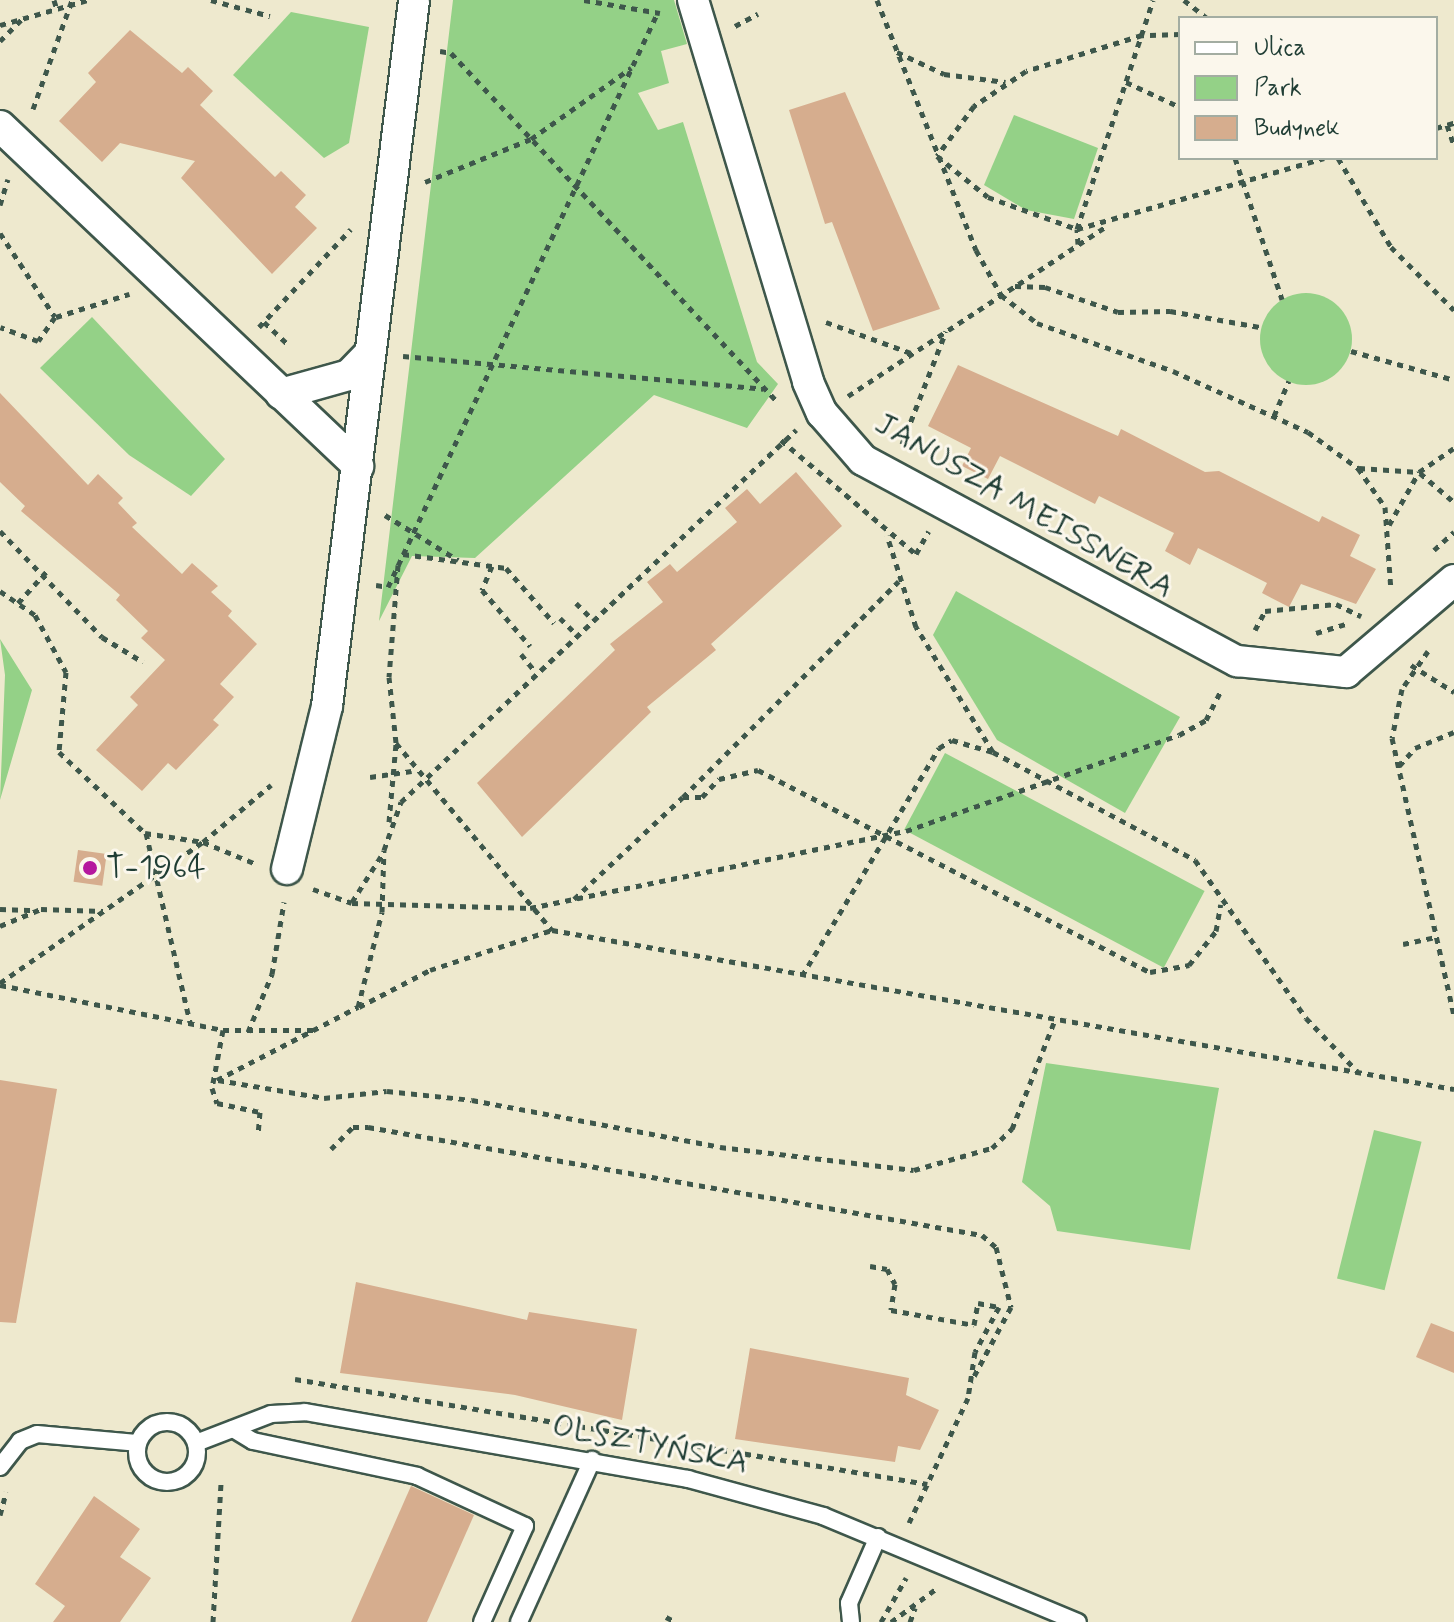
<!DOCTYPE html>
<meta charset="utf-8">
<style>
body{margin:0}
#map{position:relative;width:1454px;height:1622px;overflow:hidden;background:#eee9ce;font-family:Mynerve,sans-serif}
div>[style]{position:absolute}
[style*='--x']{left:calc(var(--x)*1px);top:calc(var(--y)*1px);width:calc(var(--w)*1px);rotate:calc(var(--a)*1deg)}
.green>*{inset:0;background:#94d187;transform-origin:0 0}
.round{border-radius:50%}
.building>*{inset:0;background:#d6ad8e;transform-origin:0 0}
.path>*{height:5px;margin-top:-2.5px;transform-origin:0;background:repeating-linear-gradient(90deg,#3e574b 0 6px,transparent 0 12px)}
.roads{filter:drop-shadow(2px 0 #3e574b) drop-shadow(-2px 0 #3e574b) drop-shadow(0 2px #3e574b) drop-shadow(0 -2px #3e574b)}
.lane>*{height:16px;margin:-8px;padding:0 8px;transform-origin:8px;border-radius:8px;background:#fff}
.lane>.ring{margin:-8px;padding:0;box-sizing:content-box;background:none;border:16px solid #fff;border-radius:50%}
.street>*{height:30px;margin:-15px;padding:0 15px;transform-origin:15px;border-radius:15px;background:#fff}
.dots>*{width:22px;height:22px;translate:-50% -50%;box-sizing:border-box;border:4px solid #fbf7ec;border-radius:50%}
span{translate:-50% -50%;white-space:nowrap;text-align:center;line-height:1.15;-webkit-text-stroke:6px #fbf7ec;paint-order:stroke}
.street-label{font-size:32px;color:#1f3d34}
.poi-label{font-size:32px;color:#1f3d34}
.left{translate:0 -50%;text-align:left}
.legend{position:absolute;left:1178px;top:16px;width:260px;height:144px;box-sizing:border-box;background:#fbf7ec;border:2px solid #a3ada2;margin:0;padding:10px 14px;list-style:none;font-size:24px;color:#1f3d34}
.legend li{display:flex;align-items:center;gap:16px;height:40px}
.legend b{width:40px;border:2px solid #a3ada2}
</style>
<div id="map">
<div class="green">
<i style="clip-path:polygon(453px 0,674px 0,687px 44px,661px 51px,669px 83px,638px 93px,658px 130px,683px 122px,757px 362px,778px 384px,747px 428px,654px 395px,475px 558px,412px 556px,379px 621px)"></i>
<i style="clip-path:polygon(291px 12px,369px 27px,349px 143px,324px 158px,233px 75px)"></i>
<i style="clip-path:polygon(1014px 115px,1098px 148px,1074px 219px,1026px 210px,984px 185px)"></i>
<i class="round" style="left:1260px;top:293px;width:92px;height:92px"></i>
<i style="clip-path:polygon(92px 317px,225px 459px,191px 496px,129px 455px,40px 368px)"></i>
<i style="clip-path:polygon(956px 591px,1180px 717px,1125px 813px,997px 740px,933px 635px)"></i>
<i style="clip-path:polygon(0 639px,32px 690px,0 800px,5px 675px)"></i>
<i style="left:945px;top:753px;width:294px;height:87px;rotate:28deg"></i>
<i style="clip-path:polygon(1046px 1063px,1219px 1088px,1190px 1250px,1057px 1231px,1050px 1206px,1022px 1182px)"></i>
<i style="left:1374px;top:1130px;width:49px;height:153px;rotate:14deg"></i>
</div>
<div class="building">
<i style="clip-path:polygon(130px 30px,182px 73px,188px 67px,213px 91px,200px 105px,275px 177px,281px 171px,306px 195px,295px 207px,317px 228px,272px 274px,181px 178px,195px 161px,120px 143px,102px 162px,59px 121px,96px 82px,88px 73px)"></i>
<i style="clip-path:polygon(845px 92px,940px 309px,873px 331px,832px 222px,825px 224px,789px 110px)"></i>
<i style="clip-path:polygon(958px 365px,1118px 436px,1121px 429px,1205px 472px,1219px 471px,1319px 522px,1322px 516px,1360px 535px,1350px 556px,1376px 569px,1356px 604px,1301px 584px,1289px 607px,1262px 593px,1267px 583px,1198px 548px,1190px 565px,1165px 551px,1174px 533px,1099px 496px,1095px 504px,1000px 456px,988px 479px,962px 466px,971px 448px,928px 426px)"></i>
<i style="clip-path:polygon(0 393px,88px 485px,98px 474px,123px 498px,118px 503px,137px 523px,132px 527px,182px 574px,192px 563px,218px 586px,211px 592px,232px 611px,228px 616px,257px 644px,220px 684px,234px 697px,213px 720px,219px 725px,176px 770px,168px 763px,142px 791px,96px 750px,138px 705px,130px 697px,165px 660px,141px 638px,148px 631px,116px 600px,120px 595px,21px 511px,25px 506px,0 482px)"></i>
<i style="clip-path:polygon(796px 472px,842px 526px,711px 644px,716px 650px,647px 707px,651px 712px,522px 837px,477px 783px,615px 650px,610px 644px,663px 602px,647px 582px,670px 564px,677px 572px,737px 522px,725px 508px,747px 489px,760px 504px)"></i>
<i style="left:78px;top:850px;width:29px;height:32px;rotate:8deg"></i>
<i style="clip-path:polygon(0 1080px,57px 1089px,16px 1323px,0 1322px)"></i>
<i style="clip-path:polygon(356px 1282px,527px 1320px,529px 1312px,637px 1329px,622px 1420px,515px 1395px,340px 1373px)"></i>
<i style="clip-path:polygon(1431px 1323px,1454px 1332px,1454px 1373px,1416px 1357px)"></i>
<i style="clip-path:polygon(750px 1348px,909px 1378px,906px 1395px,939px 1410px,920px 1450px,898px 1446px,895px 1462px,735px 1439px)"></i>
<i style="clip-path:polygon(411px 1486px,474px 1515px,427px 1622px,351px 1622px)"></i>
<i style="clip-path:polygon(94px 1496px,140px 1529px,120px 1557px,151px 1578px,120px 1622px,53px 1622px,65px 1606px,35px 1584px)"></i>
</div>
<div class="path">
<i style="--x:54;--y:0;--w:10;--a:73"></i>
<i style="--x:211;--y:0;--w:61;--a:15.2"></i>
<i style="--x:584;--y:0;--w:77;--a:9.7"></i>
<i style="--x:877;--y:0;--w:269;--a:68.4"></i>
<i style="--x:976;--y:250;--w:51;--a:60.9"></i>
<i style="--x:1001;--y:295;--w:46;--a:37.9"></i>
<i style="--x:1037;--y:323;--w:144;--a:19.4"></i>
<i style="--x:1173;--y:371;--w:148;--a:24.3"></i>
<i style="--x:1308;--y:432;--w:62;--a:35.8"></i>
<i style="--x:1358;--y:468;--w:47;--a:55.3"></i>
<i style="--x:1385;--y:507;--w:83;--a:85.9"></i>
<i style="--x:1184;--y:0;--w:29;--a:38"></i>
<i style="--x:0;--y:25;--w:91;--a:-15.9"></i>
<i style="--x:735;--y:26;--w:26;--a:-28"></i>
<i style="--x:1180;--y:34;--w:38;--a:178"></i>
<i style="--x:1142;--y:35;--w:121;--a:162.8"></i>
<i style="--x:1026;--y:71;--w:63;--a:146.1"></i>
<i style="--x:974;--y:106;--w:62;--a:126.5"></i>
<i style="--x:937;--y:156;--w:65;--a:38.8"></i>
<i style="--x:988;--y:197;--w:95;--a:19.8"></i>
<i style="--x:1077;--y:229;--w:257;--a:-16"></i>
<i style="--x:0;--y:41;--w:30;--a:-45"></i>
<i style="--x:440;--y:51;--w:11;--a:10"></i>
<i style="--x:451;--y:53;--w:479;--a:46.9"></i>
<i style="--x:897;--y:52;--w:52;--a:25.1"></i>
<i style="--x:944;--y:74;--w:62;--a:7.5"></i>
<i style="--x:1126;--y:82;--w:60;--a:24.8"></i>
<i style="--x:33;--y:109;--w:116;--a:-70.3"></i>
<i style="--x:1447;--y:125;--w:21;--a:71"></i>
<i style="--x:1436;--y:128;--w:19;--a:-16"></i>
<i style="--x:1235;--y:158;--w:149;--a:71.6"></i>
<i style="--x:1338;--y:158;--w:104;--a:59.2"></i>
<i style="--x:1391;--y:247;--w:89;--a:45"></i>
<i style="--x:425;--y:182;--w:114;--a:-22.1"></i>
<i style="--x:531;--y:139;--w:123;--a:-35.4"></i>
<i style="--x:0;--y:205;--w:27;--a:-73"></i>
<i style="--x:0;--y:233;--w:100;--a:56.8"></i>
<i style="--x:55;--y:317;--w:29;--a:125"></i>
<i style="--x:38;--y:341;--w:40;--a:-159.8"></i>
<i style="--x:1078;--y:244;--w:15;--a:-94"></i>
<i style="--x:1077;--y:229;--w:241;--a:-71.6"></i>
<i style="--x:1015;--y:286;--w:30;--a:2"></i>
<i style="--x:1045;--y:287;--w:77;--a:18.9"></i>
<i style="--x:1118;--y:312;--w:52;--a:-1.1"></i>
<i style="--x:1170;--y:311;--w:91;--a:10.1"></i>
<i style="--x:56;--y:317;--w:77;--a:-17.5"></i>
<i style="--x:264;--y:322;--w:35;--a:43"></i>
<i style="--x:826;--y:322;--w:90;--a:20"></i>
<i style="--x:259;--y:327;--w:134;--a:-46.8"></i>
<i style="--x:1351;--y:351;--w:107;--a:15.7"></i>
<i style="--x:403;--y:356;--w:362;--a:5.2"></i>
<i style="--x:848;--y:396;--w:311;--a:-33.3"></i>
<i style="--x:1274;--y:416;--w:38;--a:-67"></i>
<i style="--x:781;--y:440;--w:177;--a:40.2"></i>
<i style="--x:916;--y:554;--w:26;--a:-61"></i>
<i style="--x:902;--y:444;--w:121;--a:-68.7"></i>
<i style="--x:1359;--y:468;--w:60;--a:3.8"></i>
<i style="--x:1419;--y:472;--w:42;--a:-34.4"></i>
<i style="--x:1420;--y:473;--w:45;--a:40.5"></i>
<i style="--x:385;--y:515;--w:86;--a:31.7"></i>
<i style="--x:1389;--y:525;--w:61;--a:-60.5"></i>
<i style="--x:0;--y:531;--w:147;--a:46.1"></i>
<i style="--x:102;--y:637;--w:48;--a:31.4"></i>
<i style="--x:1434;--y:550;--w:27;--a:-42"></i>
<i style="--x:403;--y:554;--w:104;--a:7.7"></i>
<i style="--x:506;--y:568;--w:73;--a:48.9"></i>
<i style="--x:398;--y:565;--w:112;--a:94.6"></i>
<i style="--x:389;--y:677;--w:66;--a:83.9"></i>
<i style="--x:396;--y:743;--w:244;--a:50.2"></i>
<i style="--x:552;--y:930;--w:916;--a:10"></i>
<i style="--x:492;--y:566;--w:26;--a:113"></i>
<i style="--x:482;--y:590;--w:74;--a:49.4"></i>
<i style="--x:376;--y:585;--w:12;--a:9"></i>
<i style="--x:388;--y:587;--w:635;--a:-64.85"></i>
<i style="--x:0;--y:591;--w:42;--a:34.4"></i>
<i style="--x:35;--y:615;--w:65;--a:61.5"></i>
<i style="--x:66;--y:672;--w:80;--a:95"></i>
<i style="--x:59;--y:752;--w:118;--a:43.3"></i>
<i style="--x:145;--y:833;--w:59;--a:8.8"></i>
<i style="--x:203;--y:842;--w:57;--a:22.5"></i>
<i style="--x:18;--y:603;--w:42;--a:-47.9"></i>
<i style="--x:576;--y:603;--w:21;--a:45"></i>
<i style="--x:560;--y:618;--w:21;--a:45"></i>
<i style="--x:1255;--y:630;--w:21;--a:-62"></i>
<i style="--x:1265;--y:611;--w:71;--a:-5.6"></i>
<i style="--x:1336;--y:604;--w:28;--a:26"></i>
<i style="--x:1316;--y:633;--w:34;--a:-17"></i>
<i style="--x:1428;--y:651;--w:46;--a:124.4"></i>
<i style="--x:1402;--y:689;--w:50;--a:101.5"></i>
<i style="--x:1392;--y:738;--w:285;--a:77.4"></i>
<i style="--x:521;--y:654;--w:22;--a:51"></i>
<i style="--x:1411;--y:665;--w:51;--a:32.1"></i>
<i style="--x:993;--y:752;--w:229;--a:28.1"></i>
<i style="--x:1195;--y:860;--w:193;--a:54.9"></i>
<i style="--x:1306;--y:1018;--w:74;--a:46.1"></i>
<i style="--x:1399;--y:766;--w:24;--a:-48"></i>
<i style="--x:1415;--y:748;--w:42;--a:-22.3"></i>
<i style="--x:370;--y:777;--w:42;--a:-8.1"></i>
<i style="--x:683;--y:797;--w:305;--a:-45"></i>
<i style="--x:389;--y:822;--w:78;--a:-84.9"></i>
<i style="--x:146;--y:833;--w:194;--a:76.9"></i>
<i style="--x:313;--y:889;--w:41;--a:19.7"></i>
<i style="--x:352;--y:903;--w:178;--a:1.6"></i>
<i style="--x:530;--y:908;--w:384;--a:-11.6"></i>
<i style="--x:906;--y:831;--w:289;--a:-19.4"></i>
<i style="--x:1179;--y:735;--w:31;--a:-29"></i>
<i style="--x:1206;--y:720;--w:33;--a:-63"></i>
<i style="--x:574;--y:899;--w:149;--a:-43.1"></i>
<i style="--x:683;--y:797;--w:19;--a:0"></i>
<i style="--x:702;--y:797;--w:25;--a:-47"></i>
<i style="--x:719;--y:779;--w:40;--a:-13"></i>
<i style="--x:758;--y:770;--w:441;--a:27.3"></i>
<i style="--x:1150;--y:972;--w:40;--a:-10"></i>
<i style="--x:1189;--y:965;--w:43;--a:-51.5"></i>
<i style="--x:1216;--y:931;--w:27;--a:-80"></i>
<i style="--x:352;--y:902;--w:58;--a:-57.7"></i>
<i style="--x:0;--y:909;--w:36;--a:2"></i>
<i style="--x:0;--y:926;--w:44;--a:-22.5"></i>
<i style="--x:41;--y:909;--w:62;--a:1.8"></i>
<i style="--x:1403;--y:944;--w:33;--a:-12"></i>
<i style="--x:802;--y:976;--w:266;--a:-59"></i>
<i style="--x:939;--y:748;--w:15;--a:-32"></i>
<i style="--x:952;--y:740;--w:43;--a:16.3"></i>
<i style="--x:993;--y:752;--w:147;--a:-121.6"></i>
<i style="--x:916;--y:627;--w:96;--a:-107.5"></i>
<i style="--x:0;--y:983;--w:247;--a:-34.8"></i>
<i style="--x:203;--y:842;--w:89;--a:-40"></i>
<i style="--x:0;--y:985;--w:227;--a:11.4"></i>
<i style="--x:223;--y:1030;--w:91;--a:0"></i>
<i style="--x:359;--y:1007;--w:80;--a:-27.5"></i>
<i style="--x:430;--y:970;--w:128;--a:-18.2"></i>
<i style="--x:223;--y:1030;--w:59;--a:100.7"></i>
<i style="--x:212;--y:1088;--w:16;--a:72"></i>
<i style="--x:217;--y:1103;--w:44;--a:11.8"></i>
<i style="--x:260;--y:1112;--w:22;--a:95"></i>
<i style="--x:248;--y:1032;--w:63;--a:-67.5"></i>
<i style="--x:272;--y:974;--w:73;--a:-80.5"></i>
<i style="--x:217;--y:1080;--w:159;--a:-27.4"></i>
<i style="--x:358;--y:1007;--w:98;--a:-75.8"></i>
<i style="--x:382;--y:912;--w:62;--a:-88.2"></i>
<i style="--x:384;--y:850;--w:51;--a:-70.5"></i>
<i style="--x:401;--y:802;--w:543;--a:-43.28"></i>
<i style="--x:218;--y:1080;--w:108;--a:9.6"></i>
<i style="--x:324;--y:1098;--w:63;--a:-6.3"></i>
<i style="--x:387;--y:1091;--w:85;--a:6"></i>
<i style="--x:472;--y:1100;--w:252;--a:10.7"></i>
<i style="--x:720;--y:1147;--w:195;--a:6.8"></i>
<i style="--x:914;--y:1170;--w:81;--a:-15.8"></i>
<i style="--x:992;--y:1148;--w:28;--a:-44"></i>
<i style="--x:1012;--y:1129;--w:117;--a:-68.5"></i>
<i style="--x:331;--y:1149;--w:31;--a:-45"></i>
<i style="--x:353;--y:1127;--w:15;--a:0"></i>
<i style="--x:368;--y:1127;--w:623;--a:9.98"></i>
<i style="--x:982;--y:1235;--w:18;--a:41"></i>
<i style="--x:996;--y:1247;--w:62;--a:76"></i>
<i style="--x:1011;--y:1307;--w:85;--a:118.1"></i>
<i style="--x:870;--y:1266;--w:17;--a:10"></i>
<i style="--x:887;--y:1269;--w:17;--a:62"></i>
<i style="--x:895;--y:1284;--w:26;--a:99"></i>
<i style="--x:891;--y:1310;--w:84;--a:10.2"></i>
<i style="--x:974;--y:1325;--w:22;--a:-80"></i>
<i style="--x:978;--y:1303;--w:21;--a:11"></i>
<i style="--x:999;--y:1307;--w:51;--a:118.1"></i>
<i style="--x:975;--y:1352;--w:47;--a:98.7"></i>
<i style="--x:968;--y:1398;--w:138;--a:115.3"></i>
<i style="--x:295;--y:1379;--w:641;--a:9.43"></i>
<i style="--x:0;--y:1515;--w:24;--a:-75"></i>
<i style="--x:666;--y:1617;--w:11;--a:27"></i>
<i style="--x:213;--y:1622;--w:140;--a:-86.7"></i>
<i style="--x:881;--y:1622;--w:51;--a:-60.4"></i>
<i style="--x:891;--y:1622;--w:56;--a:-36.3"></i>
<i style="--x:910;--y:1622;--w:15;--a:-70"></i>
</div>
<div class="roads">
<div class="lane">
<i class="ring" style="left:137px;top:1422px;width:44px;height:44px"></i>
<i style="--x:233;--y:1429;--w:23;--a:31"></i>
<i style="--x:253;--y:1441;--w:168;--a:12"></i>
<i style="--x:417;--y:1476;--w:119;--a:24.8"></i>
<i style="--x:525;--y:1526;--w:105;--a:114.1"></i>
<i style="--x:196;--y:1443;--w:80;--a:-21.1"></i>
<i style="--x:271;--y:1414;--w:34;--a:-3"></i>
<i style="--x:305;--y:1412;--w:389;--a:9.9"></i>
<i style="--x:688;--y:1479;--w:140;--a:15.3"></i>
<i style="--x:823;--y:1516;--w:276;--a:22.6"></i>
<i style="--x:0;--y:1467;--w:33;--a:-52"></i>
<i style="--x:20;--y:1441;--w:18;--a:-22"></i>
<i style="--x:37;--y:1434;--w:100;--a:5.1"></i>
<i style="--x:519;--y:1622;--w:178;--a:-65.7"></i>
<i style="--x:851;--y:1622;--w:19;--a:-96"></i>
<i style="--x:849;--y:1603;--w:72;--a:-66.3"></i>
</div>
<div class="street">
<i style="--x:693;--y:0;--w:399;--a:73.2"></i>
<i style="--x:808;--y:382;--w:34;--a:66"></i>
<i style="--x:822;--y:413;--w:62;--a:48.9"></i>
<i style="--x:863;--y:460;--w:425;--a:28.3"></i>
<i style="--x:1237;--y:661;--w:110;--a:5.8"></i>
<i style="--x:1346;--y:672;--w:142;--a:-40.4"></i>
<i style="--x:0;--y:126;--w:494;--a:43.5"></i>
<i style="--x:281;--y:394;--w:71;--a:-15.6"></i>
<i style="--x:349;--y:375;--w:30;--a:-46"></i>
<i style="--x:287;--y:869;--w:168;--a:-76.2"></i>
<i style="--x:327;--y:706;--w:711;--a:-82.97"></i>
</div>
</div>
<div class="dots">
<i style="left:90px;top:868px;background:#b5179e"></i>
</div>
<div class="street-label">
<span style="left:1024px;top:506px;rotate:30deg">JANUSZA MEISSNERA</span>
<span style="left:650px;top:1445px;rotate:11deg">OLSZTYŃSKA</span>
</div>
<div class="poi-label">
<span class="left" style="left:106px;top:868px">T-1964</span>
</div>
<ul class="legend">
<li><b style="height:10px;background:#fff"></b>Ulica</li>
<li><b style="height:22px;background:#94d187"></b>Park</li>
<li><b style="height:22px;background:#d6ad8e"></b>Budynek</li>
</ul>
</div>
